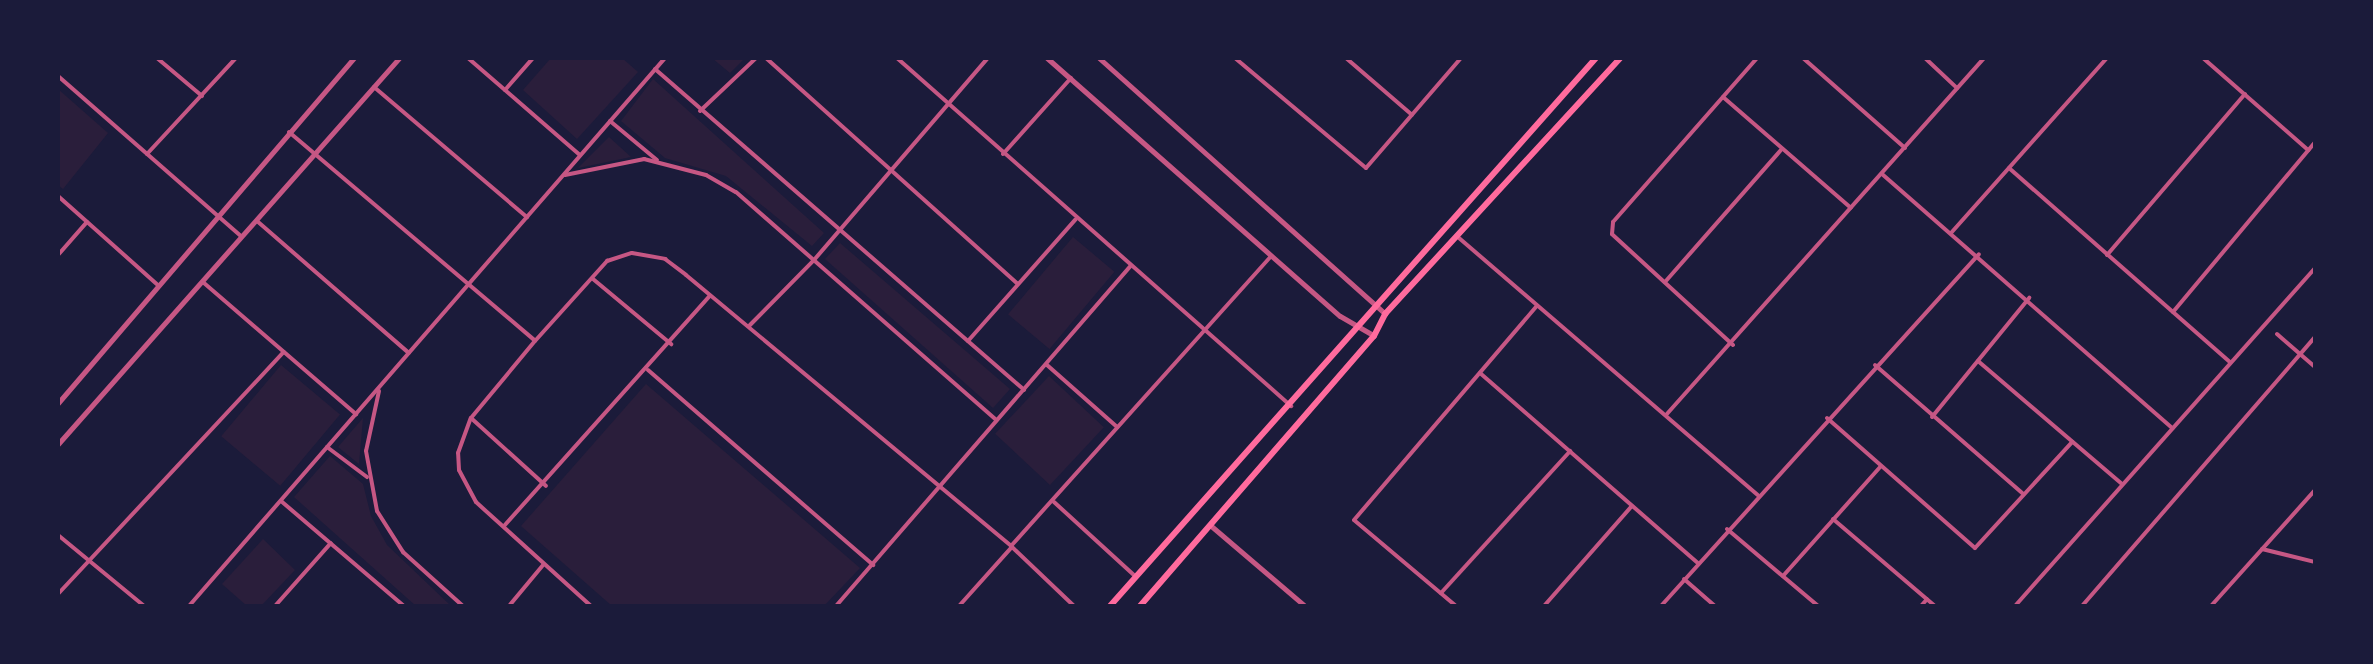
<!DOCTYPE html>
<style>
body{margin:0}
#map{position:relative;width:2373px;height:664px;overflow:hidden;background:#1b1b3a;font-family:Georgia,serif}
div>[style]{position:absolute}
[style*='--x']{left:calc(var(--x)*1px);top:calc(var(--y)*1px);width:calc(var(--w)*1px);rotate:calc(var(--a)*1deg)}
.green>*{inset:0;background:#2a1e3b;transform-origin:0 0}
.minor>*{height:4px;margin:-2px;padding:0 2px;transform-origin:2px;border-radius:2px;background:#c65784}
.tertiary>*{height:5px;margin:-2.5px;padding:0 2.5px;transform-origin:2.5px;border-radius:2.5px;background:#c65784}
.secondary>*{height:6px;margin:-3px;padding:0 3px;transform-origin:3px;border-radius:3px;background:#ff6b9d}
span{translate:-50% -50%;white-space:nowrap;text-align:center;line-height:1.15;-webkit-text-stroke:8px #1b1b3a;paint-order:stroke}
.frame{position:absolute;inset:0;border:60px solid #1b1b3a;pointer-events:none}
</style>
<div id="map">
<div class="green">
<i style="clip-path:polygon(551px 58px,622px 58px,638px 72px,577px 139px,523px 90px)"></i>
<i style="clip-path:polygon(712px 58px,745px 58px,730px 73px)"></i>
<i style="clip-path:polygon(653px 79px,824px 233px,812px 246px,726px 176px,665px 158px,621px 121px)"></i>
<i style="clip-path:polygon(58px 89px,108px 133px,63px 189px,58px 185px)"></i>
<i style="clip-path:polygon(609px 137px,631px 157px,578px 168px)"></i>
<i style="left:1073px;top:237px;width:54px;height:101px;rotate:40deg"></i>
<i style="clip-path:polygon(840px 243px,1010px 389px,993px 408px,825px 259px)"></i>
<i style="left:281px;top:365px;width:77px;height:93px;rotate:40deg"></i>
<i style="left:1049px;top:376px;width:75px;height:79px;rotate:43deg"></i>
<i style="clip-path:polygon(646px 384px,860px 568px,824px 606px,612px 606px,521px 526px)"></i>
<i style="clip-path:polygon(363px 418px,359px 464px,338px 447px)"></i>
<i style="clip-path:polygon(330px 456px,363px 484px,371px 516px,387px 545px,451px 606px,416px 606px,294px 497px)"></i>
<i style="clip-path:polygon(263px 539px,295px 570px,261px 606px,247px 606px,222px 584px)"></i>
</div>
<div class="minor">
<i style="--x:157;--y:58;--w:59;--a:40.2"></i>
<i style="--x:468;--y:58;--w:148;--a:40.9"></i>
<i style="--x:766;--y:58;--w:338;--a:41.9"></i>
<i style="--x:897;--y:58;--w:526;--a:41.45"></i>
<i style="--x:1235;--y:58;--w:171;--a:40"></i>
<i style="--x:1366;--y:168;--w:145;--a:-49.2"></i>
<i style="--x:1346;--y:58;--w:87;--a:40.8"></i>
<i style="--x:1803;--y:58;--w:136;--a:41.4"></i>
<i style="--x:1925;--y:58;--w:44;--a:43.2"></i>
<i style="--x:2203;--y:58;--w:140;--a:41.2"></i>
<i style="--x:655;--y:69;--w:489;--a:41"></i>
<i style="--x:58;--y:76;--w:243;--a:41.2"></i>
<i style="--x:374;--y:87;--w:201;--a:40.4"></i>
<i style="--x:505;--y:90;--w:43;--a:-48.8"></i>
<i style="--x:1723;--y:97;--w:169;--a:40.9"></i>
<i style="--x:700;--y:111;--w:77;--a:-43.4"></i>
<i style="--x:610;--y:121;--w:61;--a:39.7"></i>
<i style="--x:289;--y:132;--w:321;--a:40.3"></i>
<i style="--x:147;--y:154;--w:131;--a:-47.2"></i>
<i style="--x:1003;--y:154;--w:102;--a:-48.2"></i>
<i style="--x:2009;--y:168;--w:294;--a:41.3"></i>
<i style="--x:1882;--y:174;--w:386;--a:41.2"></i>
<i style="--x:565;--y:175;--w:81;--a:-11.4"></i>
<i style="--x:644;--y:159;--w:64;--a:14.5"></i>
<i style="--x:706;--y:175;--w:34;--a:30"></i>
<i style="--x:736;--y:192;--w:346;--a:41.2"></i>
<i style="--x:58;--y:196;--w:134;--a:41.7"></i>
<i style="--x:257;--y:221;--w:201;--a:41"></i>
<i style="--x:1951;--y:233;--w:234;--a:-48.3"></i>
<i style="--x:1459;--y:238;--w:394;--a:40.7"></i>
<i style="--x:58;--y:255;--w:44;--a:-48.7"></i>
<i style="--x:2107;--y:255;--w:212;--a:-49.4"></i>
<i style="--x:593;--y:279;--w:102;--a:39.8"></i>
<i style="--x:1665;--y:282;--w:177;--a:-48.7"></i>
<i style="--x:204;--y:283;--w:201;--a:40.8"></i>
<i style="--x:2173;--y:312;--w:222;--a:-50.1"></i>
<i style="--x:750;--y:325;--w:91;--a:-45.4"></i>
<i style="--x:814;--y:260;--w:267;--a:-49.3"></i>
<i style="--x:2277;--y:334;--w:50;--a:41"></i>
<i style="--x:968;--y:341;--w:162;--a:-48.5"></i>
<i style="--x:1733;--y:345;--w:164;--a:-137.5"></i>
<i style="--x:1612;--y:234;--w:12;--a:-85"></i>
<i style="--x:1613;--y:222;--w:218;--a:-48.7"></i>
<i style="--x:1978;--y:361;--w:189;--a:40.5"></i>
<i style="--x:1047;--y:365;--w:94;--a:41.5"></i>
<i style="--x:1875;--y:365;--w:195;--a:41"></i>
<i style="--x:648;--y:370;--w:298;--a:40.9"></i>
<i style="--x:1480;--y:373;--w:289;--a:41.1"></i>
<i style="--x:379;--y:391;--w:61;--a:102.2"></i>
<i style="--x:366;--y:451;--w:61;--a:79.6"></i>
<i style="--x:377;--y:511;--w:49;--a:57.6"></i>
<i style="--x:403;--y:552;--w:81;--a:42"></i>
<i style="--x:1666;--y:415;--w:478;--a:-48.3"></i>
<i style="--x:1932;--y:417;--w:154;--a:-50.8"></i>
<i style="--x:471;--y:418;--w:101;--a:42.2"></i>
<i style="--x:1827;--y:418;--w:197;--a:41.3"></i>
<i style="--x:1975;--y:548;--w:144;--a:-47.5"></i>
<i style="--x:327;--y:447;--w:50;--a:36.9"></i>
<i style="--x:281;--y:501;--w:162;--a:40.5"></i>
<i style="--x:1054;--y:502;--w:110;--a:42.4"></i>
<i style="--x:1833;--y:519;--w:134;--a:40.5"></i>
<i style="--x:504;--y:526;--w:309;--a:-48.2"></i>
<i style="--x:1727;--y:529;--w:119;--a:40.2"></i>
<i style="--x:58;--y:535;--w:112;--a:39.5"></i>
<i style="--x:1011;--y:546;--w:389;--a:-48.1"></i>
<i style="--x:2262;--y:549;--w:55;--a:13.8"></i>
<i style="--x:1783;--y:576;--w:147;--a:-48.3"></i>
<i style="--x:1684;--y:579;--w:41;--a:41.1"></i>
<i style="--x:1441;--y:593;--w:192;--a:-47.7"></i>
<i style="--x:58;--y:594;--w:331;--a:-47"></i>
<i style="--x:189;--y:606;--w:726;--a:-49.02"></i>
<i style="--x:275;--y:606;--w:84;--a:-48.4"></i>
<i style="--x:509;--y:606;--w:53;--a:-50.3"></i>
<i style="--x:591;--y:606;--w:155;--a:-137.9"></i>
<i style="--x:476;--y:502;--w:36;--a:-118"></i>
<i style="--x:459;--y:470;--w:17;--a:-93"></i>
<i style="--x:458;--y:453;--w:37;--a:-70"></i>
<i style="--x:471;--y:418;--w:100;--a:-50.3"></i>
<i style="--x:535;--y:341;--w:108;--a:-48"></i>
<i style="--x:607;--y:261;--w:26;--a:-18"></i>
<i style="--x:632;--y:253;--w:34;--a:10"></i>
<i style="--x:665;--y:259;--w:26;--a:37"></i>
<i style="--x:686;--y:275;--w:423;--a:39.8"></i>
<i style="--x:1011;--y:546;--w:87;--a:43.6"></i>
<i style="--x:836;--y:606;--w:449;--a:-49.1"></i>
<i style="--x:959;--y:606;--w:78;--a:-48.1"></i>
<i style="--x:1456;--y:606;--w:133;--a:-139.9"></i>
<i style="--x:1354;--y:520;--w:282;--a:-49.5"></i>
<i style="--x:1544;--y:606;--w:133;--a:-48.7"></i>
<i style="--x:1661;--y:606;--w:474;--a:-47.9"></i>
<i style="--x:1921;--y:606;--w:9;--a:-49"></i>
<i style="--x:2015;--y:606;--w:452;--a:-48.4"></i>
<i style="--x:2082;--y:606;--w:356;--a:-49.1"></i>
<i style="--x:2211;--y:606;--w:156;--a:-48.1"></i>
</div>
<div class="tertiary">
<i style="--x:1047;--y:58;--w:390;--a:41.4"></i>
<i style="--x:1340;--y:316;--w:39;--a:30"></i>
<i style="--x:1099;--y:58;--w:384;--a:41.8"></i>
<i style="--x:58;--y:403;--w:455;--a:-49.4"></i>
<i style="--x:58;--y:444;--w:515;--a:-48.54"></i>
<i style="--x:1210;--y:525;--w:125;--a:40.5"></i>
</div>
<div class="secondary">
<i style="--x:1110;--y:606;--w:732;--a:-48.43"></i>
<i style="--x:1140;--y:606;--w:357;--a:-49.1"></i>
<i style="--x:1374;--y:336;--w:25;--a:-63"></i>
<i style="--x:1385;--y:314;--w:348;--a:-47.4"></i>
</div>
<div class="frame"></div>
</div>
